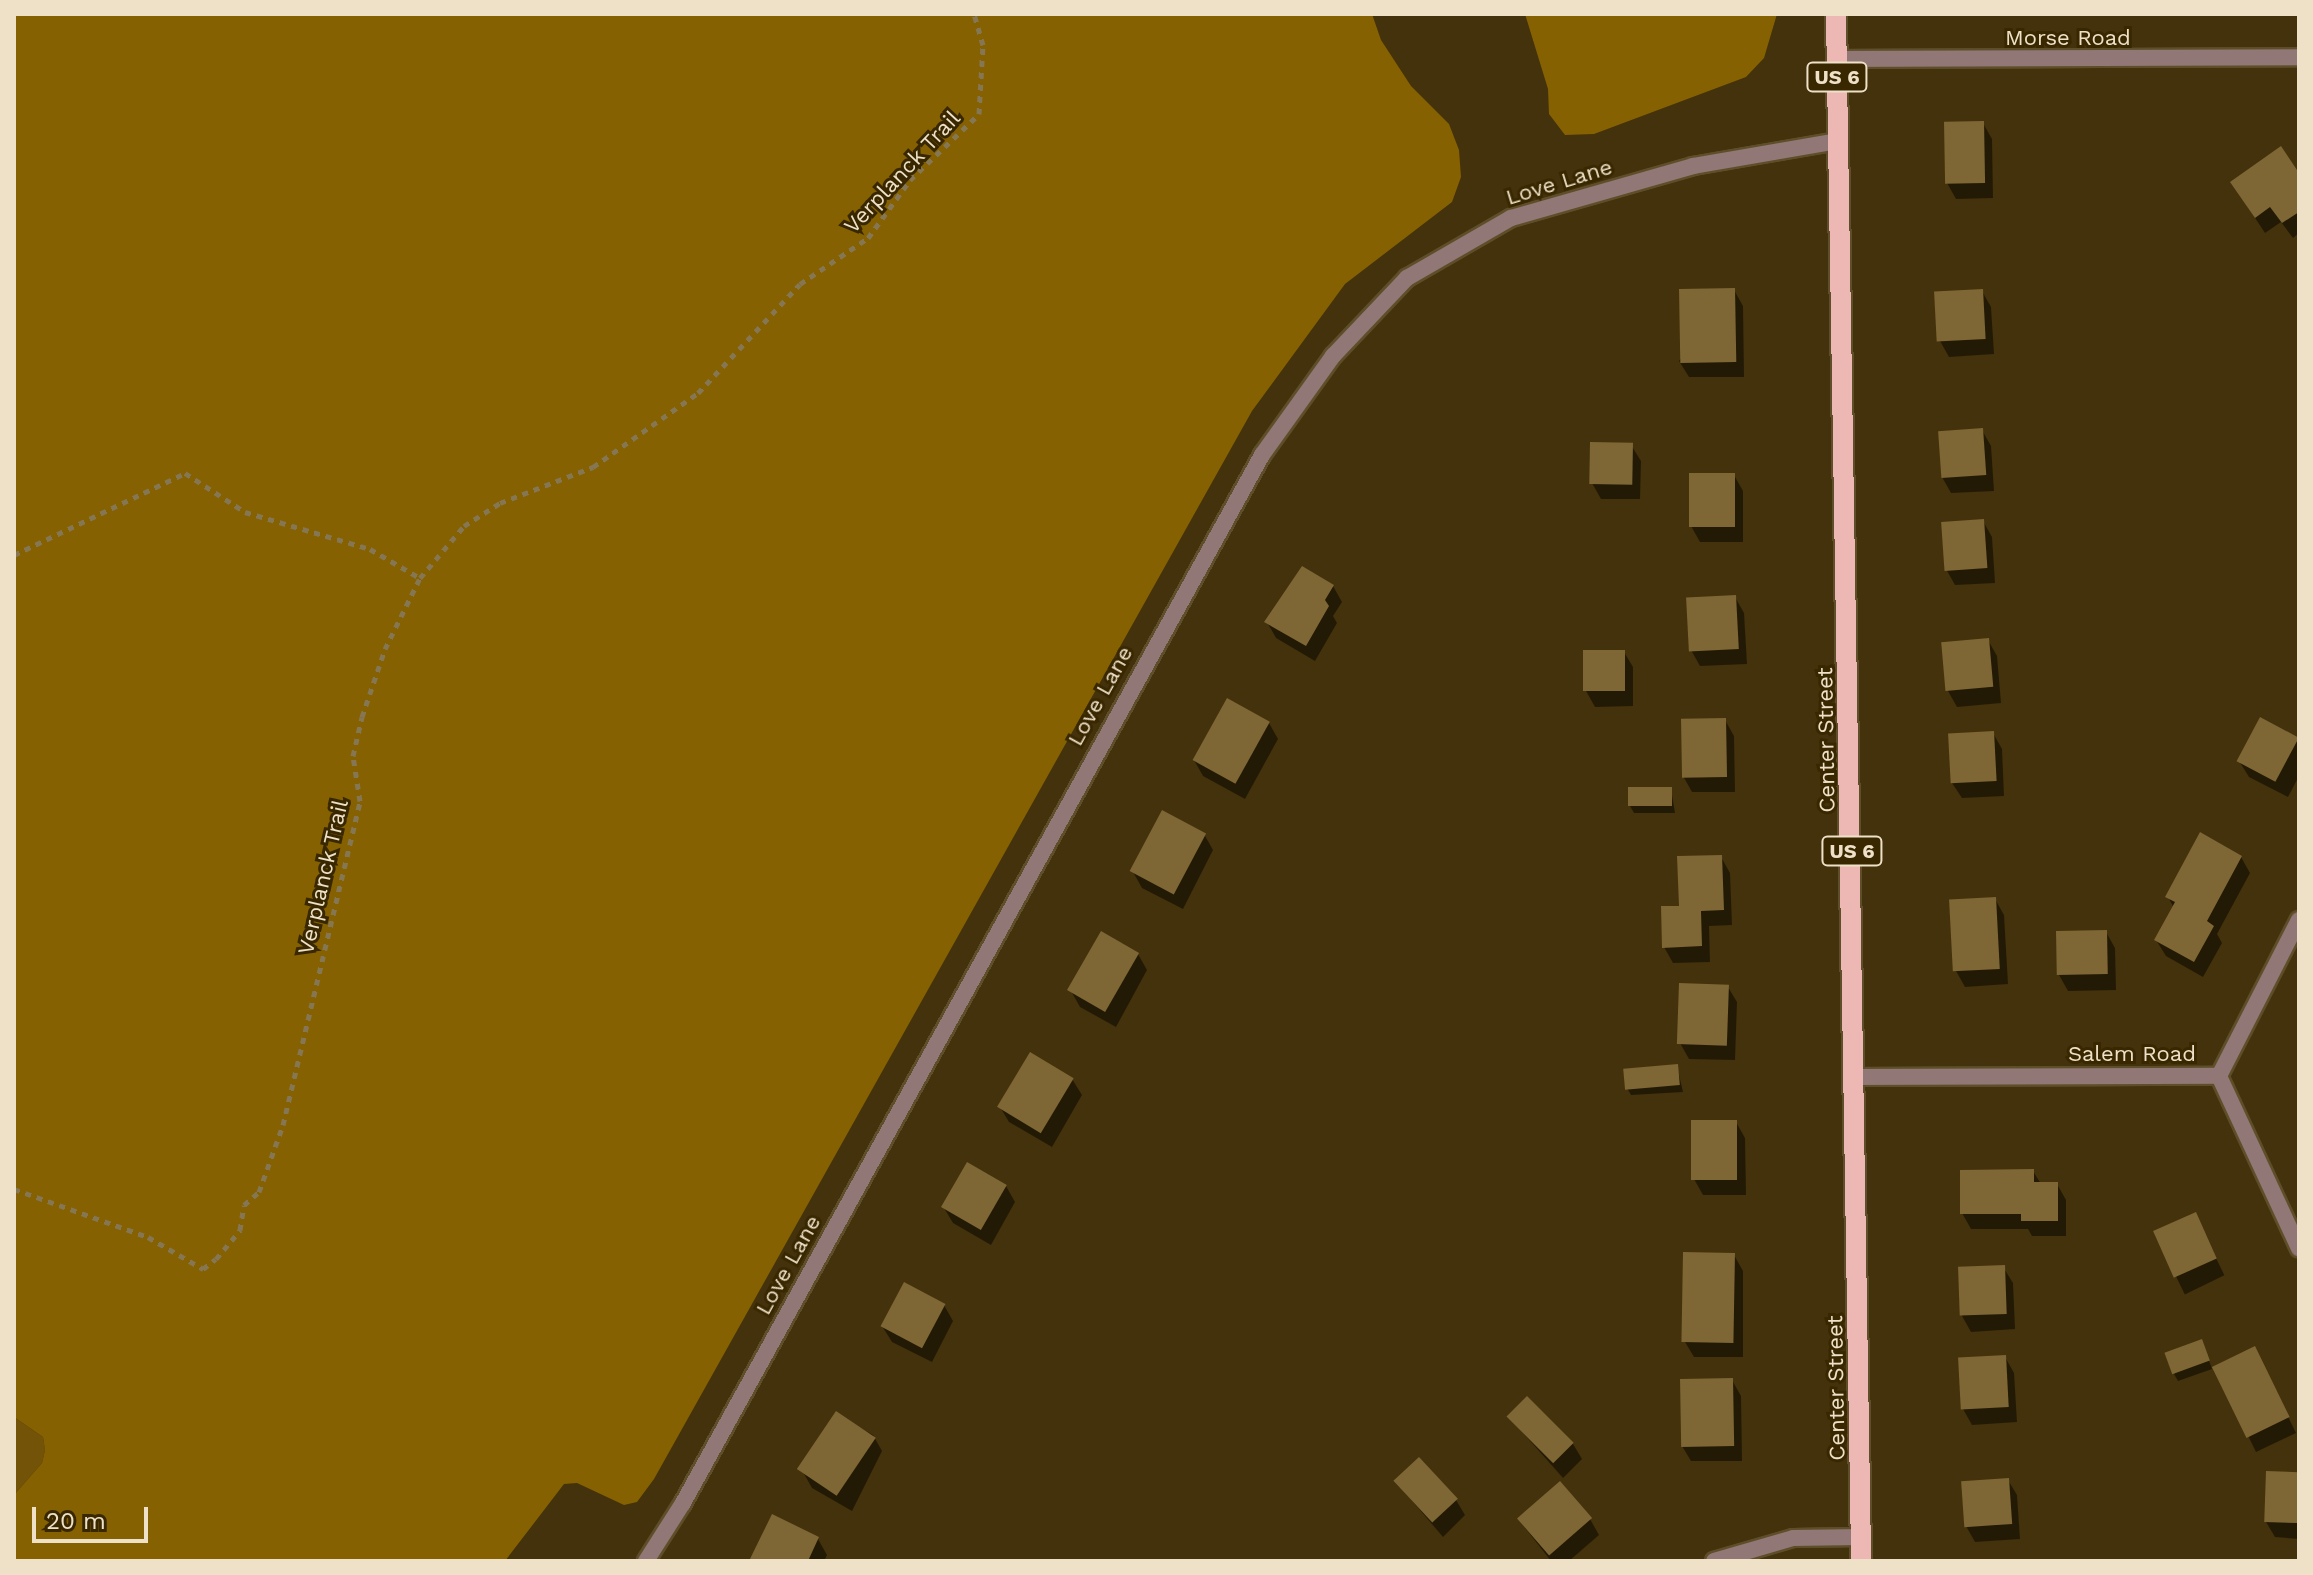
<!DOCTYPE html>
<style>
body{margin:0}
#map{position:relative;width:2313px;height:1575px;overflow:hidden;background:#43320b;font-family:"Work Sans",sans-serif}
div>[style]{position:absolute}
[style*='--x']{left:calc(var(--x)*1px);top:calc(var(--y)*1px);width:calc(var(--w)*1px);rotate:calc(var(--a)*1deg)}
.green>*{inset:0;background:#725307}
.forest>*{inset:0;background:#856101}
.shadow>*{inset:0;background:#0007;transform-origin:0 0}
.building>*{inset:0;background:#7e6635;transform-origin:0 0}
.path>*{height:5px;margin-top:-2.5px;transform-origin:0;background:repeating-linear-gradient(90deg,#857654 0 6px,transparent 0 12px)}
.roads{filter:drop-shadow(2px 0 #5e4e29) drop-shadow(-2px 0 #5e4e29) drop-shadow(0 2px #5e4e29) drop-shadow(0 -2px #5e4e29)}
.street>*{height:16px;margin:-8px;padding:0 8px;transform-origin:8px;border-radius:8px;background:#917775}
.primary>*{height:20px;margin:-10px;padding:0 10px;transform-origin:10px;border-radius:10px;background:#edb8b4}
span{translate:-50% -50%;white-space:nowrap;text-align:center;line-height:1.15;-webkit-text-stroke:6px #392700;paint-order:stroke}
.shield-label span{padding:2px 6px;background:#392700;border:2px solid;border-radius:6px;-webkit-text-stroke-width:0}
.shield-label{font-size:20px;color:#eee1c7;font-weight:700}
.street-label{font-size:22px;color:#eee1c7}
.frame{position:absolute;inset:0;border:16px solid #eee1c7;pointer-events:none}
.scale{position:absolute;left:32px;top:1507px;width:116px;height:36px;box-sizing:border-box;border:4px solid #eee1c7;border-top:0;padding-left:10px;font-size:24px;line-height:28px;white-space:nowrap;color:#eee1c7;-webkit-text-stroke:6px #392700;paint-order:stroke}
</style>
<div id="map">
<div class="green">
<i style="clip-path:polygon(14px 1417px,43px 1437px,45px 1450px,42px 1463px,14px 1495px)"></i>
</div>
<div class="forest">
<i style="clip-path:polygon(14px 14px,1372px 14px,1381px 40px,1411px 86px,1449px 124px,1459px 150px,1461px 177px,1452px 202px,1345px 284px,1252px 411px,654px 1479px,637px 1502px,624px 1505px,577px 1483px,564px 1484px,505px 1561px,14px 1561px,14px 1495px,42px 1463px,45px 1450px,43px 1437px,14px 1417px)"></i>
<i style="clip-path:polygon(1525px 14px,1777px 14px,1764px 58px,1746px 77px,1594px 134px,1565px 135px,1549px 114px,1548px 89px)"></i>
</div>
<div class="shadow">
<i style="clip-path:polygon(1983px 123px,1992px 139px,1993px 198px,1956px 199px,1947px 183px)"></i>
<i style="clip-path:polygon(2299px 177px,2299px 233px,2293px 238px,2281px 222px,2265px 233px,2232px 183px)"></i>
<i style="clip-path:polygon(1734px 290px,1743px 306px,1744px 377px,1689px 377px,1679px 361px)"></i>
<i style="clip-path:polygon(1982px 291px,1991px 307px,1994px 354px,1949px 357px,1940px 341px)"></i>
<i style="clip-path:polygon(1982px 430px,1991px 446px,1994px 491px,1951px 493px,1942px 477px)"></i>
<i style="clip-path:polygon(1631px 445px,1641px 461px,1640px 499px,1601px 499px,1592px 483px)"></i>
<i style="clip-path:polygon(1734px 475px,1743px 491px,1743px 542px,1700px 542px,1691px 526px)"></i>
<i style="clip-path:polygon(1983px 521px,1992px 537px,1995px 583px,1955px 585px,1946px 569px)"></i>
<i style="clip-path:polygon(1333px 586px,1342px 602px,1333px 616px,1337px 623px,1315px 661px,1276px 638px,1267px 622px)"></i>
<i style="clip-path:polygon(1735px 597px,1744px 613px,1747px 664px,1700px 666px,1691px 650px)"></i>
<i style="clip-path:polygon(1988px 640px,1997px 656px,2001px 703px,1957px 707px,1948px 691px)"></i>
<i style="clip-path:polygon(1624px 652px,1633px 667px,1633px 706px,1595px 707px,1586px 691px)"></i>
<i style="clip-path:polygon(1725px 720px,1734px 736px,1735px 792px,1692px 792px,1683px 776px)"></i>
<i style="clip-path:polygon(2261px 720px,2299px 740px,2299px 776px,2288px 797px,2249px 777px,2239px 761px)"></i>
<i style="clip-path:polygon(1269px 723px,1278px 739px,1245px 799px,1203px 776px,1194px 760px)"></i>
<i style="clip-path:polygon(1993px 733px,2002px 749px,2004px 796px,1962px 798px,1952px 783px)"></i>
<i style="clip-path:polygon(1671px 789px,1675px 813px,1634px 813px,1630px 806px)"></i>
<i style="clip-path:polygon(1204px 834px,1213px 850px,1183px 909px,1142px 888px,1133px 872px)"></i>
<i style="clip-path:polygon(1721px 857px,1730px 873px,1732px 925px,1709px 926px,1710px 962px,1673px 963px,1664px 947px,1681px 908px)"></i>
<i style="clip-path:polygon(2241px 857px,2250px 873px,2217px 934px,2222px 943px,2203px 977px,2166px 956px,2156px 940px,2174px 908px,2168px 897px)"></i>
<i style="clip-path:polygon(1995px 899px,2004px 915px,2008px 984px,1965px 987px,1956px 971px)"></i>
<i style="clip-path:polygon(2106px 932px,2115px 948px,2116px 990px,2068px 991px,2059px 975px)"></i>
<i style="clip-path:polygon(1138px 954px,1147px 970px,1116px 1027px,1080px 1007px,1071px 991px)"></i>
<i style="clip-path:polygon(1728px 987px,1737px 1002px,1735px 1060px,1689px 1059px,1680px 1043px)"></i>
<i style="clip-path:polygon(1677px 1066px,1683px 1092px,1631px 1095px,1627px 1088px)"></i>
<i style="clip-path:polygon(1072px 1079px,1082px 1095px,1052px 1147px,1009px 1122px,1000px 1107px)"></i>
<i style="clip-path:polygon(1736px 1122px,1745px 1138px,1746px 1195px,1703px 1195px,1694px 1179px)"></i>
<i style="clip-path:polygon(2033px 1171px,2041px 1184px,2057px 1184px,2066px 1200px,2066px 1236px,2032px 1236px,2028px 1229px,1971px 1229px,1962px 1213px)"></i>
<i style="clip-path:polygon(1006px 1186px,1015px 1202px,991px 1245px,953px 1223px,944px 1208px)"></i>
<i style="left:2195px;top:1215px;width:67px;height:44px;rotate:64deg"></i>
<i style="clip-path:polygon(1734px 1255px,1743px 1271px,1743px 1357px,1694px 1357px,1685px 1342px)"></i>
<i style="clip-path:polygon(2003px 1267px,2013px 1283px,2015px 1329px,1971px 1332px,1962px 1316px)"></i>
<i style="clip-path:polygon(944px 1305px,953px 1321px,932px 1362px,892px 1342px,882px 1326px)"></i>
<i style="clip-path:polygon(2205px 1349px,2212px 1369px,2178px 1381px,2174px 1374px)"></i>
<i style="clip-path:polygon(2005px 1357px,2014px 1373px,2017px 1422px,1972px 1425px,1963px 1409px)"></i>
<i style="clip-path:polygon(2263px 1365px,2296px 1433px,2256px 1452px,2215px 1368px)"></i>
<i style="clip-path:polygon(1732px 1380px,1741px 1396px,1742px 1461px,1691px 1461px,1682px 1446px)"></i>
<i style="clip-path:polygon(836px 1414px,873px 1435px,882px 1451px,852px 1511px,812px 1488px,803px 1472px)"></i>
<i style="clip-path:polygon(1509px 1417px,1573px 1444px,1582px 1459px,1563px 1478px)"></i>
<i style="clip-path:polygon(2299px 1474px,2299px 1539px,2275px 1537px,2266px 1522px)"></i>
<i style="clip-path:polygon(2008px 1480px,2017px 1495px,2020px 1539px,1975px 1542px,1966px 1526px)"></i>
<i style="clip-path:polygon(1396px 1482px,1456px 1500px,1465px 1515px,1443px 1537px)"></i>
<i style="clip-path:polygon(1590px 1519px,1599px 1535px,1569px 1561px,1551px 1561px,1519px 1520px)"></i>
<i style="clip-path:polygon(818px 1539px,827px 1555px,824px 1561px,751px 1561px)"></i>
</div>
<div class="building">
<i style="left:1984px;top:121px;width:62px;height:40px;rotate:89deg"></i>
<i style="clip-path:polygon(2281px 146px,2299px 173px,2299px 212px,2282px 223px,2270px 207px,2255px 218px,2230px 182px)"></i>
<i style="left:1735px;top:288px;width:74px;height:56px;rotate:89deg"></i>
<i style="left:1983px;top:289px;width:50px;height:49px;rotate:87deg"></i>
<i style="left:1983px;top:428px;width:47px;height:45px;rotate:86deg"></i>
<i style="left:1590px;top:442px;width:43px;height:42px;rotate:1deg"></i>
<i style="left:1689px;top:473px;width:46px;height:54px"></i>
<i style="left:1984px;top:519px;width:49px;height:43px;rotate:86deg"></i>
<i style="clip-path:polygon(1302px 566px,1334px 585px,1325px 600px,1329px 606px,1306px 646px,1264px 622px)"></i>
<i style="left:1736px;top:595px;width:54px;height:50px;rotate:87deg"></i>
<i style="left:1989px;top:638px;width:49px;height:48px;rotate:85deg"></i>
<i style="left:1583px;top:650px;width:42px;height:41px"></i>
<i style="left:1227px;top:698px;width:49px;height:71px;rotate:29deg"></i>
<i style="left:2260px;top:717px;width:44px;height:50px;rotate:28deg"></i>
<i style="left:1726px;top:718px;width:59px;height:45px;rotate:89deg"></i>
<i style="left:1994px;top:731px;width:50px;height:46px;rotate:87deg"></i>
<i style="left:1628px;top:787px;width:44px;height:19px"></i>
<i style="left:1162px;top:810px;width:50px;height:69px;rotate:28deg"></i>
<i style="clip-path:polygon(2200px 832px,2242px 856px,2207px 921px,2214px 926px,2194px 962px,2154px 940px,2175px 902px,2165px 897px)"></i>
<i style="clip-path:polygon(1722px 855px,1724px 910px,1701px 911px,1702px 946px,1662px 948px,1661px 906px,1679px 906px,1677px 856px)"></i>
<i style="left:1996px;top:897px;width:72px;height:47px;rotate:87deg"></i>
<i style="left:2107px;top:930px;width:44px;height:51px;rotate:89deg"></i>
<i style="left:1101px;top:931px;width:44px;height:68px;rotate:30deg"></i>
<i style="left:1679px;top:983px;width:50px;height:61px;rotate:2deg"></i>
<i style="left:1030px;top:1052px;width:51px;height:64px;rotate:31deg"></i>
<i style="left:1678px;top:1064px;width:21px;height:55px;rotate:85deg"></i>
<i style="left:1691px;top:1120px;width:46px;height:60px"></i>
<i style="left:967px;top:1162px;width:46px;height:52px;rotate:30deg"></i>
<i style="clip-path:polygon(2034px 1169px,2034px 1182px,2058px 1182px,2058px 1221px,2021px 1221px,2021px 1214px,1960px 1214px,1960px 1170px)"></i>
<i style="left:2196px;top:1212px;width:51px;height:47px;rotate:66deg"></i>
<i style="left:1683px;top:1252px;width:52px;height:90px;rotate:1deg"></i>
<i style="left:2005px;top:1265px;width:49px;height:47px;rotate:88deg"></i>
<i style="left:904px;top:1282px;width:47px;height:50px;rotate:28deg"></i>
<i style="left:2202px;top:1339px;width:23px;height:40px;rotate:70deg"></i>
<i style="left:2255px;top:1346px;width:79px;height:48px;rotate:64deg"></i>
<i style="left:2006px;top:1355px;width:52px;height:48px;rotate:87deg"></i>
<i style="left:1733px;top:1378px;width:68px;height:53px;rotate:89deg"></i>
<i style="left:1527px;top:1396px;width:66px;height:29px;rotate:45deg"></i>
<i style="left:836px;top:1411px;width:48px;height:70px;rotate:34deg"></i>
<i style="left:1419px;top:1457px;width:57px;height:35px;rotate:47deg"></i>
<i style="left:2266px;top:1471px;width:33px;height:51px;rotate:2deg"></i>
<i style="left:2009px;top:1478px;width:46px;height:48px;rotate:86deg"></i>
<i style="left:1560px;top:1481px;width:49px;height:57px;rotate:49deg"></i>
<i style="clip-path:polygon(772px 1514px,819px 1537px,808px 1561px,749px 1561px)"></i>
</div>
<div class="path">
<i style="--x:14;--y:555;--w:190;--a:-25.6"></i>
<i style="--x:185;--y:473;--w:72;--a:33"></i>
<i style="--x:245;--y:512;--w:130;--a:16.5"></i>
<i style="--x:370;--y:549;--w:58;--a:30.1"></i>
<i style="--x:14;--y:1189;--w:142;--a:19.7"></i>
<i style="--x:148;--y:1237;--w:64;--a:30.2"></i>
<i style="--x:203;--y:1269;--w:16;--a:-38"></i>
<i style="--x:216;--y:1259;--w:38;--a:-50"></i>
<i style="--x:240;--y:1230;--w:25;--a:-81"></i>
<i style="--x:244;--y:1205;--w:20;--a:-41"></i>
<i style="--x:259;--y:1192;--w:71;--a:-70.3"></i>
<i style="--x:283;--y:1125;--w:333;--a:-76.6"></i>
<i style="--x:360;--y:801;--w:46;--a:-98.8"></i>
<i style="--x:353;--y:756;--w:40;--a:-77"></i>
<i style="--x:362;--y:717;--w:72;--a:-71.3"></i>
<i style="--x:385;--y:649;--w:79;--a:-63.8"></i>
<i style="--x:420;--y:578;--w:68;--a:-49.8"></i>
<i style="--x:464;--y:526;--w:43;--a:-32.6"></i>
<i style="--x:500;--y:503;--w:100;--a:-21.2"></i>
<i style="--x:593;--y:467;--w:128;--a:-35.2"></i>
<i style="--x:698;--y:393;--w:149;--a:-46.9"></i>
<i style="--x:800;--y:284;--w:82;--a:-34.1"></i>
<i style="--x:868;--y:238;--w:72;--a:-54.1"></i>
<i style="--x:910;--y:180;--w:95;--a:-43.7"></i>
<i style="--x:979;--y:114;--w:69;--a:-86.7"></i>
<i style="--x:983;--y:45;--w:32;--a:-106"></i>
</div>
<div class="roads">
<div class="street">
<i style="--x:1837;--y:59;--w:462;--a:-0.2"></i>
<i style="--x:2219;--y:1076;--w:175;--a:-62.9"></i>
<i style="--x:1856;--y:1077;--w:363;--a:-0.2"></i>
<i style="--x:2219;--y:1076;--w:190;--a:65.1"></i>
<i style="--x:646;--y:1561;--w:69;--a:-57.5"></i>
<i style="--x:683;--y:1503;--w:1197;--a:-61.08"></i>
<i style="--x:1262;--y:455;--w:122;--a:-54.4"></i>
<i style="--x:1333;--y:356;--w:108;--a:-46.5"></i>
<i style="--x:1407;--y:278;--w:120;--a:-30"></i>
<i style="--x:1511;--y:218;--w:189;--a:-15.9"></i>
<i style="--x:1693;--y:166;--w:147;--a:-9.8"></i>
<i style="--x:1714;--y:1561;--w:82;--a:-16.2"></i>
<i style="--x:1793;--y:1538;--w:68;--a:-0.8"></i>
</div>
<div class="primary">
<i style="--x:1836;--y:14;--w:1547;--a:89.07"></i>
</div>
</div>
<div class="shield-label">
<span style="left:1837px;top:77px">US 6</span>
<span style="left:1852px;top:851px">US 6</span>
</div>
<div class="street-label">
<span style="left:2068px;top:38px">Morse Road</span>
<span style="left:902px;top:172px;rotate:-47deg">Verplanck Trail</span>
<span style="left:1559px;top:182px;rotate:-17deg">Love Lane</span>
<span style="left:1100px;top:696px;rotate:-61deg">Love Lane</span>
<span style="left:1826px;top:740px;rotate:-91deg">Center Street</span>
<span style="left:323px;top:877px;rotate:-77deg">Verplanck Trail</span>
<span style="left:2132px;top:1054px">Salem Road</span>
<span style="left:788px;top:1265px;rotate:-61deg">Love Lane</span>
<span style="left:1836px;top:1388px;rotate:-91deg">Center Street</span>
</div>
<div class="frame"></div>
<div class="scale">20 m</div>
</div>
